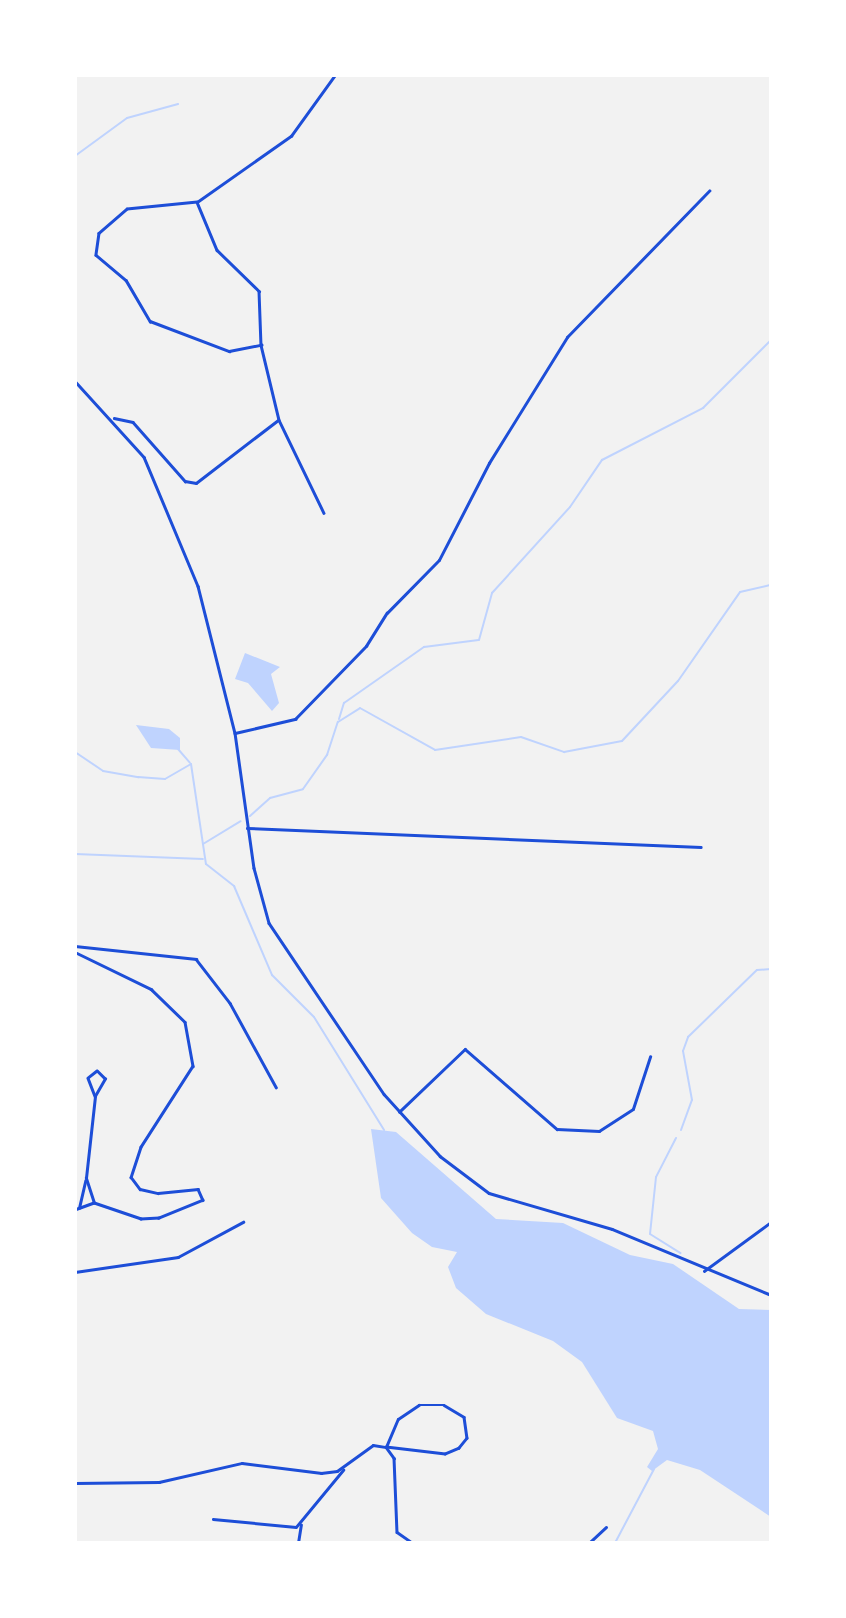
<!DOCTYPE html>
<style>
body{margin:0}
#map{position:relative;width:846px;height:1618px;overflow:hidden;background:#f2f2f2;font-family:"Roboto Condensed",sans-serif}
div>[style]{position:absolute}
[style*='--x']{left:calc(var(--x)*1px);top:calc(var(--y)*1px);width:calc(var(--w)*1px);rotate:calc(var(--a)*1deg)}
.water>*{inset:0;background:#bfd3fe}
.stream>*{height:2px;margin:-1px;padding:0 1px;transform-origin:1px;border-radius:1px;background:#bfd3fe}
.minor>*{height:2.5px;margin:-1.25px;padding:0 1.25px;transform-origin:1.25px;border-radius:1.25px;background:#1d4ed8}
span{translate:-50% -50%;white-space:nowrap;text-align:center;line-height:1.15;-webkit-text-stroke:5px #fff;paint-order:stroke}
.frame{position:absolute;inset:0;border:77px solid #fff;pointer-events:none}
</style>
<div id="map">
<div class="water">
<i style="clip-path:polygon(245px 653px,280px 667px,271px 674px,279px 703px,272px 711px,248px 683px,235px 679px)"></i>
<i style="clip-path:polygon(136px 725px,169px 729px,180px 738px,180px 750px,151px 748px)"></i>
<i style="clip-path:polygon(371px 1129px,396px 1132px,496px 1219px,563px 1223px,630px 1255px,673px 1264px,739px 1309px,771px 1310px,771px 1517px,700px 1470px,667px 1460px,652px 1471px,647px 1467px,658px 1449px,653px 1431px,617px 1418px,582px 1362px,553px 1341px,486px 1314px,456px 1288px,448px 1267px,457px 1252px,432px 1247px,412px 1233px,381px 1198px)"></i>
</div>
<div class="stream">
<i style="--x:75;--y:156;--w:64;--a:-36.2"></i>
<i style="--x:127;--y:118;--w:53;--a:-15.4"></i>
<i style="--x:339;--y:719;--w:17;--a:-73"></i>
<i style="--x:344;--y:703;--w:98;--a:-35"></i>
<i style="--x:424;--y:647;--w:55;--a:-7.3"></i>
<i style="--x:479;--y:640;--w:49;--a:-74.5"></i>
<i style="--x:492;--y:593;--w:116;--a:-47.8"></i>
<i style="--x:570;--y:507;--w:57;--a:-55.8"></i>
<i style="--x:602;--y:460;--w:114;--a:-27.2"></i>
<i style="--x:703;--y:408;--w:96;--a:-45"></i>
<i style="--x:178;--y:749;--w:18;--a:49"></i>
<i style="--x:75;--y:752;--w:34;--a:34"></i>
<i style="--x:103;--y:771;--w:36;--a:10"></i>
<i style="--x:138;--y:777;--w:27;--a:4"></i>
<i style="--x:165;--y:779;--w:30;--a:-30"></i>
<i style="--x:191;--y:764;--w:101;--a:81.5"></i>
<i style="--x:206;--y:864;--w:36;--a:38"></i>
<i style="--x:234;--y:886;--w:97;--a:66.9"></i>
<i style="--x:272;--y:975;--w:59;--a:45"></i>
<i style="--x:314;--y:1017;--w:133;--a:58.2"></i>
<i style="--x:250;--y:816;--w:27;--a:-42"></i>
<i style="--x:270;--y:798;--w:34;--a:-15"></i>
<i style="--x:303;--y:789;--w:42;--a:-54.8"></i>
<i style="--x:327;--y:755;--w:35;--a:-72"></i>
<i style="--x:338;--y:722;--w:26;--a:-32"></i>
<i style="--x:360;--y:708;--w:86;--a:29.2"></i>
<i style="--x:435;--y:750;--w:87;--a:-8.6"></i>
<i style="--x:521;--y:737;--w:46;--a:19.2"></i>
<i style="--x:564;--y:752;--w:59;--a:-10.7"></i>
<i style="--x:622;--y:741;--w:82;--a:-47"></i>
<i style="--x:678;--y:681;--w:108;--a:-55.1"></i>
<i style="--x:740;--y:592;--w:32;--a:-13"></i>
<i style="--x:203;--y:844;--w:44;--a:-31.2"></i>
<i style="--x:75;--y:854;--w:128;--a:2.2"></i>
<i style="--x:681;--y:1130;--w:32;--a:-70"></i>
<i style="--x:692;--y:1100;--w:50;--a:-100.4"></i>
<i style="--x:683;--y:1051;--w:15;--a:-70"></i>
<i style="--x:688;--y:1037;--w:96;--a:-44.2"></i>
<i style="--x:757;--y:970;--w:14;--a:-4"></i>
<i style="--x:676;--y:1138;--w:44;--a:117.1"></i>
<i style="--x:656;--y:1177;--w:57;--a:96"></i>
<i style="--x:650;--y:1234;--w:36;--a:32"></i>
<i style="--x:615;--y:1543;--w:84;--a:-62.2"></i>
</div>
<div class="minor">
<i style="--x:197;--y:202;--w:52;--a:67.4"></i>
<i style="--x:217;--y:250;--w:59;--a:44.3"></i>
<i style="--x:259;--y:291;--w:54;--a:87.9"></i>
<i style="--x:261;--y:345;--w:77;--a:76.5"></i>
<i style="--x:279;--y:420;--w:103;--a:64.2"></i>
<i style="--x:197;--y:202;--w:70;--a:174.3"></i>
<i style="--x:127;--y:209;--w:37;--a:139"></i>
<i style="--x:99;--y:233;--w:22;--a:98"></i>
<i style="--x:96;--y:255;--w:39;--a:40"></i>
<i style="--x:126;--y:280;--w:48;--a:59.7"></i>
<i style="--x:150;--y:321;--w:85;--a:20.8"></i>
<i style="--x:229;--y:351;--w:33;--a:-11"></i>
<i style="--x:197;--y:202;--w:115;--a:-35.1"></i>
<i style="--x:291;--y:136;--w:75;--a:-54.2"></i>
<i style="--x:75;--y:381;--w:103;--a:47.8"></i>
<i style="--x:144;--y:457;--w:140;--a:67.3"></i>
<i style="--x:198;--y:586;--w:152;--a:75.9"></i>
<i style="--x:235;--y:733;--w:136;--a:82"></i>
<i style="--x:254;--y:868;--w:57;--a:74.7"></i>
<i style="--x:269;--y:923;--w:206;--a:56.1"></i>
<i style="--x:384;--y:1094;--w:84;--a:47.9"></i>
<i style="--x:440;--y:1156;--w:61;--a:37.1"></i>
<i style="--x:489;--y:1193;--w:128;--a:16.3"></i>
<i style="--x:612;--y:1229;--w:172;--a:22.5"></i>
<i style="--x:114;--y:418;--w:19;--a:12"></i>
<i style="--x:133;--y:422;--w:79;--a:48.6"></i>
<i style="--x:185;--y:481;--w:11;--a:10"></i>
<i style="--x:196;--y:483;--w:103;--a:-37.5"></i>
<i style="--x:235;--y:733;--w:62;--a:-13.1"></i>
<i style="--x:295;--y:719;--w:102;--a:-45.8"></i>
<i style="--x:366;--y:646;--w:39;--a:-58"></i>
<i style="--x:387;--y:613;--w:74;--a:-45.5"></i>
<i style="--x:439;--y:560;--w:109;--a:-62.7"></i>
<i style="--x:489;--y:463;--w:148;--a:-58.2"></i>
<i style="--x:567;--y:337;--w:204;--a:-45.8"></i>
<i style="--x:247;--y:828;--w:454;--a:2.4"></i>
<i style="--x:75;--y:946;--w:122;--a:6.1"></i>
<i style="--x:196;--y:959;--w:56;--a:52.3"></i>
<i style="--x:230;--y:1003;--w:96;--a:61.3"></i>
<i style="--x:75;--y:952;--w:85;--a:26"></i>
<i style="--x:151;--y:989;--w:47;--a:44.1"></i>
<i style="--x:185;--y:1022;--w:45;--a:79.7"></i>
<i style="--x:193;--y:1066;--w:96;--a:122.7"></i>
<i style="--x:141;--y:1147;--w:32;--a:108"></i>
<i style="--x:131;--y:1177;--w:15;--a:53"></i>
<i style="--x:140;--y:1189;--w:18;--a:13"></i>
<i style="--x:158;--y:1193;--w:40;--a:-5.7"></i>
<i style="--x:198;--y:1189;--w:12;--a:66"></i>
<i style="--x:203;--y:1200;--w:48;--a:157.8"></i>
<i style="--x:159;--y:1218;--w:18;--a:177"></i>
<i style="--x:141;--y:1219;--w:50;--a:-161.2"></i>
<i style="--x:94;--y:1203;--w:20;--a:160"></i>
<i style="--x:399;--y:1112;--w:91;--a:-43.7"></i>
<i style="--x:465;--y:1049;--w:122;--a:41"></i>
<i style="--x:557;--y:1129;--w:42;--a:2.7"></i>
<i style="--x:599;--y:1131;--w:40;--a:-32.9"></i>
<i style="--x:633;--y:1109;--w:55;--a:-71.9"></i>
<i style="--x:94;--y:1203;--w:26;--a:-108"></i>
<i style="--x:86;--y:1178;--w:82;--a:-83.7"></i>
<i style="--x:95;--y:1096;--w:20;--a:-60"></i>
<i style="--x:105;--y:1079;--w:11;--a:-135"></i>
<i style="--x:97;--y:1071;--w:11;--a:142"></i>
<i style="--x:88;--y:1078;--w:19;--a:69"></i>
<i style="--x:79;--y:1208;--w:28;--a:-77"></i>
<i style="--x:704;--y:1271;--w:83;--a:-36.2"></i>
<i style="--x:75;--y:1272;--w:104;--a:-8.3"></i>
<i style="--x:178;--y:1257;--w:74;--a:-28.3"></i>
<i style="--x:419;--y:1405;--w:25;--a:0"></i>
<i style="--x:444;--y:1405;--w:23;--a:31"></i>
<i style="--x:464;--y:1417;--w:21;--a:82"></i>
<i style="--x:467;--y:1438;--w:13;--a:129"></i>
<i style="--x:459;--y:1448;--w:15;--a:157"></i>
<i style="--x:445;--y:1454;--w:59;--a:-173.2"></i>
<i style="--x:386;--y:1447;--w:30;--a:-67"></i>
<i style="--x:398;--y:1419;--w:25;--a:-34"></i>
<i style="--x:75;--y:1483;--w:84;--a:-0.7"></i>
<i style="--x:159;--y:1482;--w:85;--a:-12.9"></i>
<i style="--x:242;--y:1463;--w:80;--a:7.2"></i>
<i style="--x:321;--y:1473;--w:16;--a:-7"></i>
<i style="--x:337;--y:1471;--w:44;--a:-35.8"></i>
<i style="--x:373;--y:1445;--w:13;--a:9"></i>
<i style="--x:386;--y:1447;--w:14;--a:54"></i>
<i style="--x:394;--y:1458;--w:74;--a:87.7"></i>
<i style="--x:397;--y:1532;--w:19;--a:35"></i>
<i style="--x:213;--y:1519;--w:83;--a:5.5"></i>
<i style="--x:296;--y:1527;--w:74;--a:-50.5"></i>
<i style="--x:298;--y:1543;--w:18;--a:-81"></i>
<i style="--x:589;--y:1543;--w:23;--a:-43"></i>
</div>
<div class="frame"></div>
</div>
